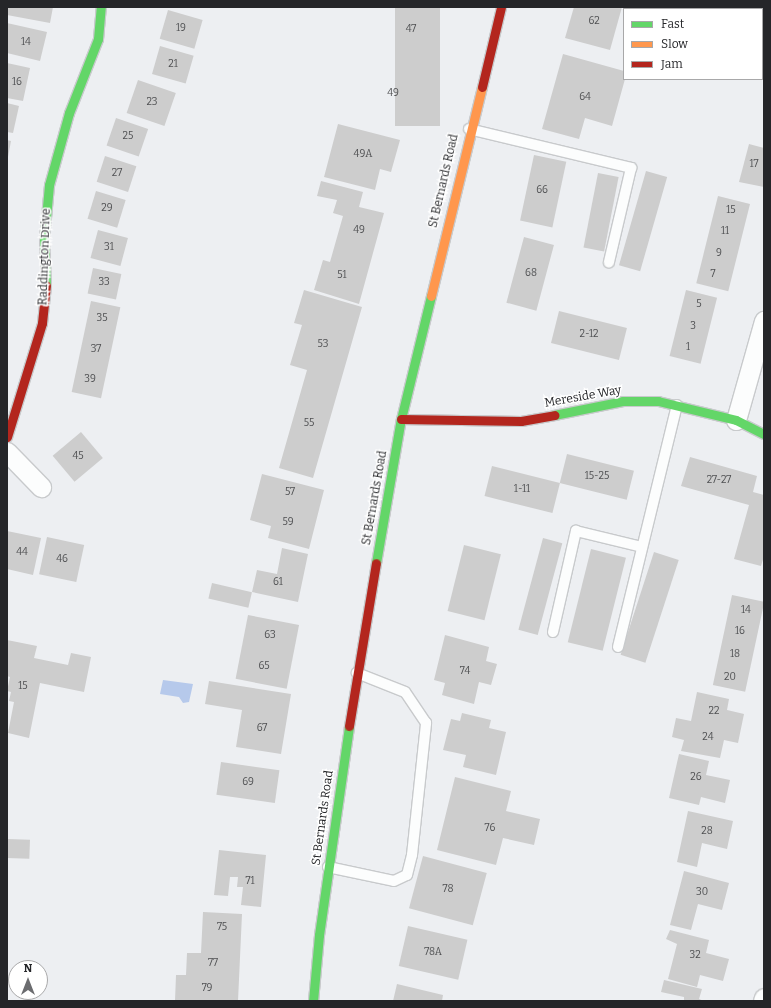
<!DOCTYPE html>
<style>
body{margin:0}
#map{position:relative;width:771px;height:1008px;overflow:hidden;background:#edeff2;font-family:Bitter,serif}
div>[style]{position:absolute}
[style*='--x']{left:calc(var(--x)*1px);top:calc(var(--y)*1px);width:calc(var(--w)*1px);rotate:calc(var(--a)*1deg)}
.water>*{inset:0;background:#b6c9eb}
.building>*{inset:0;background:#cdcdcd;transform-origin:0 0}
.roads{filter:drop-shadow(1px 0 #c8cacc) drop-shadow(-1px 0 #c8cacc) drop-shadow(0 1px #c8cacc) drop-shadow(0 -1px #c8cacc)}
.lane>*{height:10px;margin:-5px;padding:0 5px;transform-origin:5px;border-radius:5px;background:#fcfdfd}
.street>*{height:19px;margin:-9.5px;padding:0 9.5px;transform-origin:9.5px;border-radius:9.5px;background:#fcfdfd}
.fast>*{height:9px;margin:-4.5px;padding:0 4.5px;transform-origin:4.5px;border-radius:4.5px;background:#63d668}
.slow>*{height:9px;margin:-4.5px;padding:0 4.5px;transform-origin:4.5px;border-radius:4.5px;background:#ff974d}
.jam>*{height:9px;margin:-4.5px;padding:0 4.5px;transform-origin:4.5px;border-radius:4.5px;background:#b3261e}
span{translate:-50% -50%;white-space:nowrap;text-align:center;line-height:1.15;-webkit-text-stroke:3px #fff;paint-order:stroke}
.number-label{font-size:10px;color:#4f5052}
.number-label span{-webkit-text-stroke-width:0}
.street-label{font-size:12px;color:#252629}
.frame{position:absolute;inset:0;border:8px solid #252629;pointer-events:none}
.legend{position:absolute;left:623px;top:8px;width:140px;height:72px;box-sizing:border-box;background:#fff;border:1px solid #a8a8a9;margin:0;padding:5px 7px;list-style:none;font-size:12px;color:#252629}
.legend li{display:flex;align-items:center;gap:8px;height:20px}
.legend b{width:20px;border:1px solid #a8a8a9}
.north{position:absolute;left:8px;top:960px;width:40px;height:40px;box-sizing:border-box;background:#fff;border:1px solid #a8a8a9;border-radius:50%;rotate:0deg;font-size:11px;font-weight:700;line-height:16px;text-align:center;color:#252629}
.north::after{content:'';display:block;margin:auto;width:14px;height:18px;background:#6b6c6f;clip-path:polygon(50% 0,100% 100%,50% 72%,0 100%)}
</style>
<div id="map">
<div class="water">
<i style="clip-path:polygon(163px 680px,193px 684px,189px 702px,183px 703px,179px 697px,160px 694px)"></i>
</div>
<div class="building">
<i style="clip-path:polygon(7px 7px,53px 7px,50px 23px,7px 15px)"></i>
<i style="left:395px;top:7px;width:45px;height:119px"></i>
<i style="clip-path:polygon(574px 7px,622px 7px,610px 50px,565px 38px)"></i>
<i style="left:168px;top:10px;width:36px;height:30px;rotate:16deg"></i>
<i style="clip-path:polygon(7px 23px,47px 32px,40px 61px,7px 53px)"></i>
<i style="left:160px;top:46px;width:35px;height:29px;rotate:16deg"></i>
<i style="clip-path:polygon(563px 54px,624px 71px,625px 79px,612px 126px,585px 118px,579px 139px,542px 129px)"></i>
<i style="clip-path:polygon(7px 63px,30px 68px,23px 101px,7px 98px)"></i>
<i style="left:138px;top:80px;width:40px;height:35px;rotate:19deg"></i>
<i style="clip-path:polygon(7px 103px,19px 106px,13px 133px,7px 132px)"></i>
<i style="left:116px;top:118px;width:34px;height:29px;rotate:19deg"></i>
<i style="clip-path:polygon(338px 124px,400px 140px,391px 172px,380px 169px,375px 190px,324px 177px)"></i>
<i style="clip-path:polygon(7px 140px,11px 141px,8px 157px,7px 157px)"></i>
<i style="clip-path:polygon(749px 144px,764px 148px,764px 187px,739px 182px)"></i>
<i style="left:534px;top:155px;width:33px;height:67px;rotate:12deg"></i>
<i style="left:105px;top:156px;width:33px;height:27px;rotate:18deg"></i>
<i style="left:646px;top:171px;width:22px;height:98px;rotate:16deg"></i>
<i style="left:598px;top:173px;width:21px;height:76px;rotate:11deg"></i>
<i style="clip-path:polygon(321px 181px,363px 192px,359px 207px,384px 213px,359px 304px,314px 290px,323px 260px,330px 262px,343px 216px,333px 213px,337px 200px,317px 196px)"></i>
<i style="left:96px;top:191px;width:31px;height:29px;rotate:17deg"></i>
<i style="left:718px;top:196px;width:33px;height:90px;rotate:14deg"></i>
<i style="left:98px;top:230px;width:31px;height:29px;rotate:15deg"></i>
<i style="left:524px;top:237px;width:31px;height:68px;rotate:15deg"></i>
<i style="left:93px;top:268px;width:29px;height:26px;rotate:12deg"></i>
<i style="clip-path:polygon(304px 290px,362px 307px,313px 478px,279px 468px,307px 370px,290px 365px,302px 325px,294px 323px)"></i>
<i style="left:686px;top:290px;width:32px;height:68px;rotate:14deg"></i>
<i style="left:91px;top:301px;width:30px;height:93px;rotate:12deg"></i>
<i style="left:559px;top:311px;width:70px;height:33px;rotate:14deg"></i>
<i style="left:81px;top:432px;width:34px;height:37px;rotate:50deg"></i>
<i style="left:567px;top:454px;width:69px;height:30px;rotate:14deg"></i>
<i style="clip-path:polygon(690px 457px,757px 476px,753px 492px,764px 495px,764px 556px,761px 566px,734px 559px,749px 505px,681px 486px)"></i>
<i style="left:492px;top:466px;width:70px;height:31px;rotate:14deg"></i>
<i style="clip-path:polygon(262px 474px,324px 490px,309px 549px,268px 538px,271px 526px,250px 520px)"></i>
<i style="clip-path:polygon(7px 531px,41px 538px,33px 575px,7px 569px)"></i>
<i style="left:47px;top:537px;width:38px;height:38px;rotate:12deg"></i>
<i style="left:543px;top:538px;width:20px;height:95px;rotate:15deg"></i>
<i style="left:464px;top:545px;width:38px;height:68px;rotate:14deg"></i>
<i style="clip-path:polygon(282px 548px,308px 554px,298px 602px,252px 592px,257px 570px,277px 574px)"></i>
<i style="left:591px;top:549px;width:36px;height:96px;rotate:14deg"></i>
<i style="left:654px;top:552px;width:26px;height:108px;rotate:18deg"></i>
<i style="left:212px;top:583px;width:41px;height:16px;rotate:13deg"></i>
<i style="left:732px;top:595px;width:33px;height:92px;rotate:12deg"></i>
<i style="left:248px;top:615px;width:52px;height:65px;rotate:11deg"></i>
<i style="clip-path:polygon(445px 635px,489px 647px,486px 661px,497px 664px,491px 685px,479px 682px,474px 704px,442px 695px,445px 683px,434px 680px)"></i>
<i style="clip-path:polygon(7px 640px,37px 646px,34px 658px,68px 665px,71px 653px,91px 657px,84px 692px,40px 683px,29px 738px,8px 733px,14px 702px,9px 701px,11px 692px,7px 691px,10px 677px,7px 676px)"></i>
<i style="clip-path:polygon(209px 681px,291px 694px,281px 754px,236px 747px,242px 710px,205px 704px)"></i>
<i style="clip-path:polygon(697px 692px,729px 699px,727px 710px,744px 714px,738px 743px,724px 740px,720px 758px,681px 751px,684px 740px,672px 737px,676px 718px,691px 721px)"></i>
<i style="clip-path:polygon(462px 713px,491px 720px,489px 728px,506px 732px,496px 775px,463px 767px,466px 755px,443px 750px,451px 719px,460px 721px)"></i>
<i style="clip-path:polygon(679px 754px,709px 761px,706px 775px,730px 780px,725px 803px,701px 797px,699px 805px,669px 798px)"></i>
<i style="left:221px;top:762px;width:59px;height:33px;rotate:8deg"></i>
<i style="clip-path:polygon(455px 777px,511px 791px,506px 811px,540px 819px,534px 845px,503px 838px,496px 865px,437px 850px)"></i>
<i style="clip-path:polygon(688px 811px,733px 821px,727px 849px,702px 843px,697px 867px,677px 862px)"></i>
<i style="left:7px;top:839px;width:23px;height:19px;rotate:2deg"></i>
<i style="clip-path:polygon(219px 850px,266px 855px,261px 907px,241px 905px,243px 887px,237px 887px,238px 877px,230px 877px,228px 896px,214px 895px)"></i>
<i style="left:423px;top:856px;width:66px;height:54px;rotate:15deg"></i>
<i style="clip-path:polygon(684px 871px,729px 883px,722px 910px,698px 904px,691px 930px,670px 925px)"></i>
<i style="clip-path:polygon(203px 912px,242px 914px,238px 1001px,175px 1001px,176px 975px,186px 975px,187px 953px,201px 953px)"></i>
<i style="left:408px;top:926px;width:61px;height:41px;rotate:13deg"></i>
<i style="clip-path:polygon(670px 930px,709px 940px,706px 953px,729px 959px,723px 981px,700px 975px,697px 987px,668px 979px,677px 944px,666px 939px)"></i>
<i style="clip-path:polygon(664px 980px,702px 989px,699px 999px,704px 1001px,684px 1001px,684px 997px,661px 992px)"></i>
<i style="clip-path:polygon(397px 984px,443px 995px,442px 1001px,393px 1001px)"></i>
</div>
<div class="roads">
<div class="lane">
<i style="--x:469;--y:129;--w:167;--a:13.5"></i>
<i style="--x:631;--y:168;--w:97;--a:103.2"></i>
<i style="--x:553;--y:632;--w:104;--a:-77.2"></i>
<i style="--x:576;--y:531;--w:68;--a:13.6"></i>
<i style="--x:618;--y:647;--w:249;--a:-76.3"></i>
<i style="--x:328;--y:867;--w:67;--a:12"></i>
<i style="--x:394;--y:881;--w:14;--a:-25"></i>
<i style="--x:407;--y:875;--w:21;--a:-76"></i>
<i style="--x:412;--y:855;--w:133;--a:-83.9"></i>
<i style="--x:426;--y:723;--w:37;--a:-124"></i>
<i style="--x:405;--y:692;--w:52;--a:-158.4"></i>
</div>
<div class="street">
<i style="--x:736;--y:420;--w:103;--a:-74.2"></i>
<i style="--x:7;--y:452;--w:49;--a:45.8"></i>
<i style="--x:763;--y:1001;--w:3;--a:-72"></i>
</div>
<div class="fast">
<i style="--x:46;--y:285;--w:46;--a:-92.5"></i>
<i style="--x:44;--y:239;--w:54;--a:-84.7"></i>
<i style="--x:49;--y:185;--w:75;--a:-74.5"></i>
<i style="--x:69;--y:113;--w:79;--a:-68.6"></i>
<i style="--x:98;--y:39;--w:32;--a:-85"></i>
<i style="--x:554;--y:415;--w:70;--a:-11.5"></i>
<i style="--x:623;--y:401;--w:35;--a:0"></i>
<i style="--x:658;--y:401;--w:80;--a:13.7"></i>
<i style="--x:736;--y:420;--w:31;--a:27"></i>
<i style="--x:376;--y:563;--w:146;--a:-80.2"></i>
<i style="--x:401;--y:419;--w:127;--a:-76.3"></i>
<i style="--x:313;--y:1001;--w:66;--a:-84.8"></i>
<i style="--x:319;--y:935;--w:211;--a:-81.8"></i>
</div>
<div class="slow">
<i style="--x:431;--y:296;--w:215;--a:-76.3"></i>
</div>
<div class="jam">
<i style="--x:482;--y:87;--w:82;--a:-76.6"></i>
<i style="--x:401;--y:419;--w:120;--a:1"></i>
<i style="--x:521;--y:421;--w:34;--a:-10"></i>
<i style="--x:7;--y:437;--w:119;--a:-72.9"></i>
<i style="--x:42;--y:323;--w:38;--a:-84"></i>
<i style="--x:349;--y:726;--w:165;--a:-80.6"></i>
</div>
</div>
<div class="number-label">
<span style="left:594px;top:22px">62</span>
<span style="left:181px;top:29px">19</span>
<span style="left:411px;top:30px">47</span>
<span style="left:26px;top:43px">14</span>
<span style="left:173px;top:65px">21</span>
<span style="left:17px;top:83px">16</span>
<span style="left:393px;top:94px">49</span>
<span style="left:585px;top:98px">64</span>
<span style="left:152px;top:103px">23</span>
<span style="left:128px;top:137px">25</span>
<span style="left:363px;top:155px">49A</span>
<span style="left:754px;top:165px">17</span>
<span style="left:117px;top:174px">27</span>
<span style="left:542px;top:191px">66</span>
<span style="left:107px;top:209px">29</span>
<span style="left:731px;top:211px">15</span>
<span style="left:359px;top:231px">49</span>
<span style="left:725px;top:232px">11</span>
<span style="left:109px;top:248px">31</span>
<span style="left:719px;top:254px">9</span>
<span style="left:531px;top:274px">68</span>
<span style="left:713px;top:275px">7</span>
<span style="left:342px;top:276px">51</span>
<span style="left:104px;top:283px">33</span>
<span style="left:699px;top:305px">5</span>
<span style="left:102px;top:319px">35</span>
<span style="left:693px;top:327px">3</span>
<span style="left:589px;top:335px">2-12</span>
<span style="left:323px;top:345px">53</span>
<span style="left:688px;top:348px">1</span>
<span style="left:96px;top:350px">37</span>
<span style="left:90px;top:380px">39</span>
<span style="left:309px;top:424px">55</span>
<span style="left:78px;top:457px">45</span>
<span style="left:597px;top:477px">15-25</span>
<span style="left:719px;top:481px">27-27</span>
<span style="left:522px;top:490px">1-11</span>
<span style="left:290px;top:493px">57</span>
<span style="left:288px;top:523px">59</span>
<span style="left:22px;top:553px">44</span>
<span style="left:62px;top:560px">46</span>
<span style="left:278px;top:583px">61</span>
<span style="left:746px;top:611px">14</span>
<span style="left:740px;top:632px">16</span>
<span style="left:270px;top:636px">63</span>
<span style="left:735px;top:655px">18</span>
<span style="left:264px;top:667px">65</span>
<span style="left:465px;top:672px">74</span>
<span style="left:730px;top:678px">20</span>
<span style="left:23px;top:687px">15</span>
<span style="left:714px;top:712px">22</span>
<span style="left:262px;top:729px">67</span>
<span style="left:708px;top:738px">24</span>
<span style="left:696px;top:778px">26</span>
<span style="left:248px;top:783px">69</span>
<span style="left:490px;top:829px">76</span>
<span style="left:707px;top:832px">28</span>
<span style="left:250px;top:882px">71</span>
<span style="left:448px;top:890px">78</span>
<span style="left:702px;top:893px">30</span>
<span style="left:222px;top:928px">75</span>
<span style="left:433px;top:953px">78A</span>
<span style="left:695px;top:956px">32</span>
<span style="left:213px;top:964px">77</span>
<span style="left:207px;top:989px">79</span>
</div>
<div class="street-label">
<span style="left:444px;top:181px;rotate:-77deg">St Bernards Road</span>
<span style="left:45px;top:257px;rotate:-88deg">Raddington Drive</span>
<span style="left:583px;top:397px;rotate:-10deg">Mereside Way</span>
<span style="left:375px;top:498px;rotate:-80deg">St Bernards Road</span>
<span style="left:323px;top:818px;rotate:-82deg">St Bernards Road</span>
</div>
<div class="frame"></div>
<ul class="legend">
<li><b style="height:5px;background:#63d668"></b>Fast</li>
<li><b style="height:5px;background:#ff974d"></b>Slow</li>
<li><b style="height:5px;background:#b3261e"></b>Jam</li>
</ul>
<div class="north">N</div>
</div>
